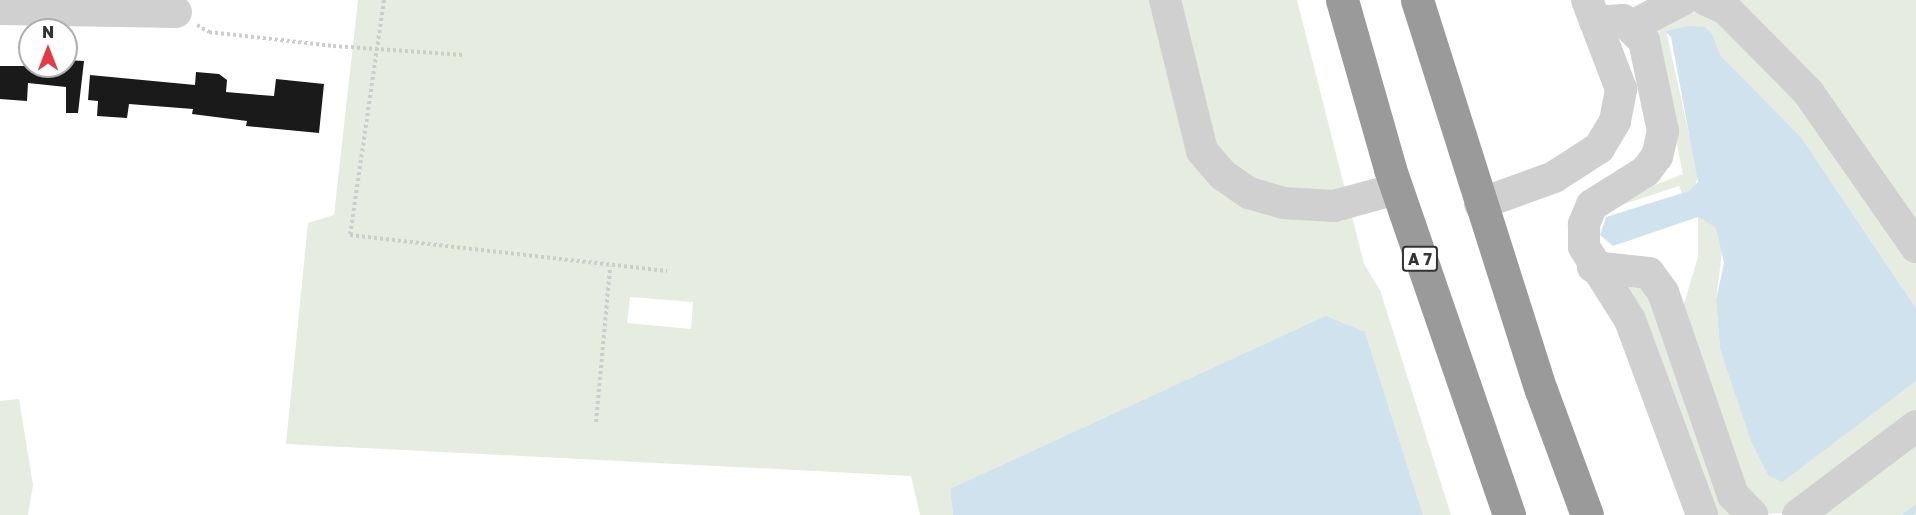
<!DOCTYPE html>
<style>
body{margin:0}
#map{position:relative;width:1916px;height:515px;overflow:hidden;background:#fff;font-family:"Golos Text",sans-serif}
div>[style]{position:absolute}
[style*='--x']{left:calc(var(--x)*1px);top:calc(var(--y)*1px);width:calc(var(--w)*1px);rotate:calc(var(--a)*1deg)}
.green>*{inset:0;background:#e6ecdf}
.water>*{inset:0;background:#cfe2ee}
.stream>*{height:7px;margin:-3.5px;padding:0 3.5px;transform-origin:3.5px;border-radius:3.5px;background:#cfe2ee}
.building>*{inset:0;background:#1a1a1a}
.path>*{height:4px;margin-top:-2px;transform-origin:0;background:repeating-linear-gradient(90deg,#cdcdcd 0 3px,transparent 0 6px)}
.minor>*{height:32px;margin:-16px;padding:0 16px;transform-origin:16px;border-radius:16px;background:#d0d0d0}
.highway>*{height:33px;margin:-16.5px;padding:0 16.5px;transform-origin:16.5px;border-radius:16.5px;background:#9a9a9a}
span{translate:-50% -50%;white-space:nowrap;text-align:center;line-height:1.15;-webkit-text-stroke:6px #fff;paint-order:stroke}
.shield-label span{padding:2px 4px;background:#fff;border:2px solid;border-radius:4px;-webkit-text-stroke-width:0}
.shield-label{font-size:16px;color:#333;font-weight:700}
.north{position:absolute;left:18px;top:18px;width:60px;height:60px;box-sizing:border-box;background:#fff;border:2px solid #adadad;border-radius:50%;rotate:0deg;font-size:16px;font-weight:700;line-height:24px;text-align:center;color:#333}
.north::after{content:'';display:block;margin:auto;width:21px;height:27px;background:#e63946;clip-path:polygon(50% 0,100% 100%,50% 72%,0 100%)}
</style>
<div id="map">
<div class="green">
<i style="clip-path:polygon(evenodd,358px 0,1297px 0,1364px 264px,1380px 290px,1451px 515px,1423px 515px,1365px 332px,950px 489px,953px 515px,920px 515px,911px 476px,286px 444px,308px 223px,334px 215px,358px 0,630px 297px,693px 302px,691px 329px,627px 323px,630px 297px)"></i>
<i style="clip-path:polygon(1725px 0,1916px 0,1916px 236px)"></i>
<i style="clip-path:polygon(1702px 5px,1803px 96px,1916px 260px,1916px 308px,1801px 137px,1721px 56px,1712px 34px,1666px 30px,1698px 175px,1695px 188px,1682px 194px,1679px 186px,1600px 212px,1622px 198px,1683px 174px,1655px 36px,1663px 19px)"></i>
<i style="clip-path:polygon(1698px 217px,1716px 228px,1723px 244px,1716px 300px,1720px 349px,1768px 475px,1916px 381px,1916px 417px,1790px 512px,1769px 514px,1752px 506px,1683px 307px,1698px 257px)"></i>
<i style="clip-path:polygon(1608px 270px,1641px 276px,1739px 515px,1712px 515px)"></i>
<i style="clip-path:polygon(19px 399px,33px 485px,28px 515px,0 515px,0 401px)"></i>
<i style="clip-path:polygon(1916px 435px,1916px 515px,1815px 515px)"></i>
</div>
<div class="water">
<i style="clip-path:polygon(1688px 26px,1705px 27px,1712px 34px,1721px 56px,1801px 137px,1916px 308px,1916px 381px,1782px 482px,1768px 475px,1751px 441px,1720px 349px,1716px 300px,1724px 263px,1716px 228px,1698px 217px,1613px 246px,1600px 235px,1606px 217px,1689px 191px,1698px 182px,1671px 37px,1665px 31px)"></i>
<i style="clip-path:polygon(1326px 316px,1365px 332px,1423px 515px,953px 515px,950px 489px)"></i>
</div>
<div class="stream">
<i style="--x:1906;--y:515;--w:12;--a:-35"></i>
</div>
<div class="building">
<i style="clip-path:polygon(66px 60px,84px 61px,78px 113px,66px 113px,66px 87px,28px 83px,27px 101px,0 99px,0 66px,66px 66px)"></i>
<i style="clip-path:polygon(196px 72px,219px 74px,227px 80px,226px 92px,249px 94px,274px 96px,276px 79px,324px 84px,319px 133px,246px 126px,247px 121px,192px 114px,193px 109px,129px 104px,127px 118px,97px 116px,98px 101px,88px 100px,90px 75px,195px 85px)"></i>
</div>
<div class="path">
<i style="--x:384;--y:0;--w:237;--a:98.2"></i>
<i style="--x:350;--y:235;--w:319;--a:6.5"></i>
<i style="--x:197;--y:25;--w:14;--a:30"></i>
<i style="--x:209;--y:32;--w:125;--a:6.4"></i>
<i style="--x:333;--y:46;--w:131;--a:3.9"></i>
<i style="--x:596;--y:422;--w:156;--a:-84.8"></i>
</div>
<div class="minor">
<i style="--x:1165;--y:0;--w:155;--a:76.2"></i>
<i style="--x:1202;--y:151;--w:32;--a:49"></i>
<i style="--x:1223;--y:175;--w:32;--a:35"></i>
<i style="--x:1249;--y:193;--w:35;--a:16"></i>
<i style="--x:1283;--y:203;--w:51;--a:3.4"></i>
<i style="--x:1334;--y:206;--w:64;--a:-15.3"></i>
<i style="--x:1706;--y:0;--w:22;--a:24"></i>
<i style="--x:1726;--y:9;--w:117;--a:45.3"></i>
<i style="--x:1808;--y:92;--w:189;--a:55.1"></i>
<i style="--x:0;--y:9;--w:176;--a:1"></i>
<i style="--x:1595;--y:22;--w:28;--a:-4"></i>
<i style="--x:1623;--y:20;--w:30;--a:45"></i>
<i style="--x:1644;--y:41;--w:92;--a:78.1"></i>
<i style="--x:1663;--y:131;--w:26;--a:103"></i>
<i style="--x:1657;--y:156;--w:19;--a:126"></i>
<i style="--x:1646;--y:171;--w:64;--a:147.8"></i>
<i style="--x:1592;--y:205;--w:21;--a:113"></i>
<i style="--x:1584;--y:224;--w:23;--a:90"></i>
<i style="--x:1584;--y:247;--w:86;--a:57.8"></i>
<i style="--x:1630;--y:320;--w:208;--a:69.7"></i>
<i style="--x:1634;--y:25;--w:54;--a:-27.5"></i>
<i style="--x:1480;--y:204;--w:79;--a:-20"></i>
<i style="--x:1554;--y:177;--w:54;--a:-32.8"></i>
<i style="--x:1599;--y:148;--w:31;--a:-59"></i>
<i style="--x:1615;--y:121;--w:33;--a:-79"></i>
<i style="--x:1621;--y:89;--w:95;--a:-110.9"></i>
<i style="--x:1593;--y:267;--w:56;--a:6.1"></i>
<i style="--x:1649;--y:273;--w:24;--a:54"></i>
<i style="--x:1663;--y:292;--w:215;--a:71"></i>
<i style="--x:1733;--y:495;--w:28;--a:46"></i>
<i style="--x:1798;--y:515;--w:148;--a:-37"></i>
</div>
<div class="highway">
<i style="--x:1342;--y:0;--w:176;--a:74.1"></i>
<i style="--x:1390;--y:169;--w:366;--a:71"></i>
<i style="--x:1417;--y:0;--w:409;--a:72.4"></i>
<i style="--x:1541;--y:390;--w:133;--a:69.8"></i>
</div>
<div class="shield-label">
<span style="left:1420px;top:259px">A 7</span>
</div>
<div class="north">N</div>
</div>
